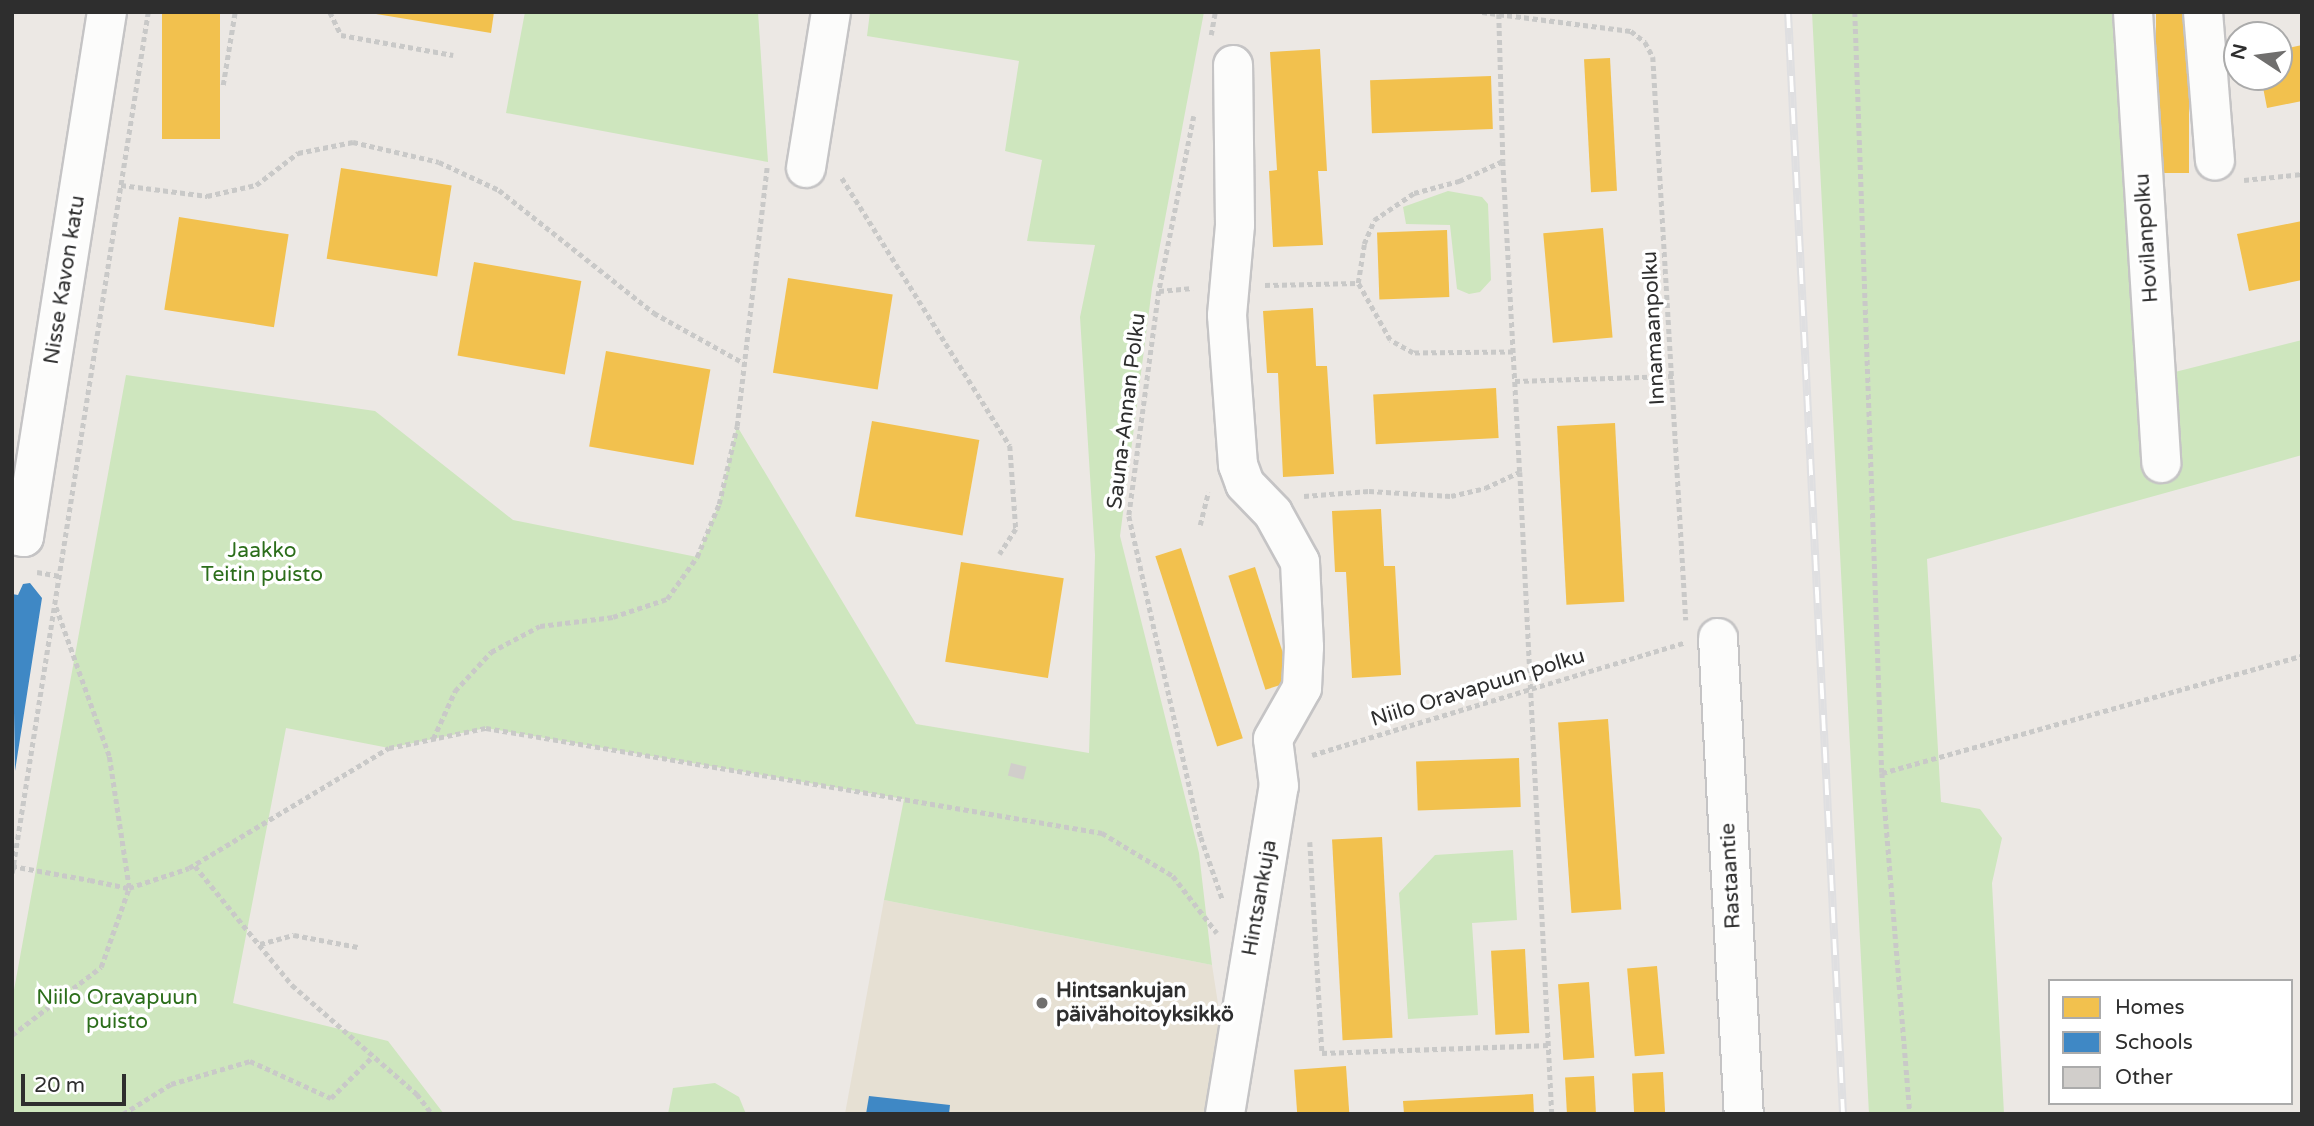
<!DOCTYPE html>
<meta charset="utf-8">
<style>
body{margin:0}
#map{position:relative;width:2314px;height:1126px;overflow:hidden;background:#ece8e4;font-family:"Varela Round",sans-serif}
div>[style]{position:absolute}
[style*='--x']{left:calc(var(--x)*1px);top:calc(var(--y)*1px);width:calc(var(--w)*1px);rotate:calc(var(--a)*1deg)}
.education>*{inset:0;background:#e6e0d3}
.green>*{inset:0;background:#cee6be}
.homes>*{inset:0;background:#f2c14e;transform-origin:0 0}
.schools>*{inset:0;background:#3f88c5}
.building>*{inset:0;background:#d1cecb;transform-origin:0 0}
.path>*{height:4.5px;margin-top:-2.25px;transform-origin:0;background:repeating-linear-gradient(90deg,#c9c9c8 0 5px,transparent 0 8.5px)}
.roads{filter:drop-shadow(2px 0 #c5c4c5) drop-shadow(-2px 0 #c5c4c5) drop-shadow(0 2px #c5c4c5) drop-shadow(0 -2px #c5c4c5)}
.minor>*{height:38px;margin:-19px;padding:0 19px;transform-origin:19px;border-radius:19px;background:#fcfcfb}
.rail>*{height:8px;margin-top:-4px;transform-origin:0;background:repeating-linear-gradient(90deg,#fff 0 16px,#dfdfe1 0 32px);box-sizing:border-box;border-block:2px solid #dfdfe1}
.path-bridge>*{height:4.5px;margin-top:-2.25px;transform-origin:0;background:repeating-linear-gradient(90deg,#c9c9c8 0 5px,transparent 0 8.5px)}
.dots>*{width:19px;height:19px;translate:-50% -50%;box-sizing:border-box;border:4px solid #fff;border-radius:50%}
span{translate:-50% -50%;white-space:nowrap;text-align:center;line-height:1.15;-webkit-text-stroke:7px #fff;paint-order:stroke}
.street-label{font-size:21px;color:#2e2e2e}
.park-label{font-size:21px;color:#2c6e1b}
.poi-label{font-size:21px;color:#2e2e2e;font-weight:700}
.left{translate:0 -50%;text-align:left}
.frame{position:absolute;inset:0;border:14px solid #2e2e2e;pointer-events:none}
.legend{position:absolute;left:2048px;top:979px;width:245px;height:126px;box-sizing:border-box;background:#fff;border:2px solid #ababab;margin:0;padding:9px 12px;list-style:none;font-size:21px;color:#2e2e2e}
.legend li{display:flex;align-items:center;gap:14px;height:35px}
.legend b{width:35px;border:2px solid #ababab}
.north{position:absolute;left:2223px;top:21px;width:70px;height:70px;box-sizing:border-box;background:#fff;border:2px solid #ababab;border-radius:50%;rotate:283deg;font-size:19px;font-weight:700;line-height:28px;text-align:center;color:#2e2e2e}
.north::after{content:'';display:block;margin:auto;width:24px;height:32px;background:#706f6e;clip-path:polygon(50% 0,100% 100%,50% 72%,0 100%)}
.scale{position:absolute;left:21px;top:1074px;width:105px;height:32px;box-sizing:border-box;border:4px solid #2e2e2e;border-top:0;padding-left:9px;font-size:21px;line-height:24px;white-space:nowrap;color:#2e2e2e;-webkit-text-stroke:5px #fff;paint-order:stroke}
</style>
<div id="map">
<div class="education">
<i style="clip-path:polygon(884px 900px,1212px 965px,1220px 1017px,1206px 1114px,845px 1114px)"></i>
</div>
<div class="green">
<i style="clip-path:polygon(525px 12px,758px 12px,768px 162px,506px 113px)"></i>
<i style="clip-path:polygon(870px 12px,1204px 12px,1152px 288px,1120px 536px,1199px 853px,1212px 965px,884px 900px,904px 799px,486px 728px,389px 748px,286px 728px,233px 1003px,388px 1041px,444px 1114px,12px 1114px,12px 1001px,126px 375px,375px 411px,513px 520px,697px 557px,719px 504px,737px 426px,916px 724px,1089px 753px,1095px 555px,1080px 317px,1095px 245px,1027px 241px,1042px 160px,1005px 151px,1019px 61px,867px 36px)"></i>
<i style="clip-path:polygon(1812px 12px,2152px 12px,2175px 372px,2302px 340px,2302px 455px,1927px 559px,1941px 802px,1980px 809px,2002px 838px,1992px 883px,2004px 1114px,1869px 1114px)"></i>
<i style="clip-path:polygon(1448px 191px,1482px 197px,1488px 204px,1491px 280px,1480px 292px,1469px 294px,1457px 289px,1450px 225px,1406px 224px,1403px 207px)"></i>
<i style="clip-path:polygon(1513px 850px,1517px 920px,1472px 923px,1478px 1015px,1408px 1019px,1399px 893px,1435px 855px)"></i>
<i style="clip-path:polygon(715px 1083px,739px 1097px,746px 1114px,668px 1114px,673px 1088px)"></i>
</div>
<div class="homes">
<i style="left:162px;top:12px;width:58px;height:127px"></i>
<i style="clip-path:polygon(364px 12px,494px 12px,491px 33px)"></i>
<i style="left:2156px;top:12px;width:33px;height:161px"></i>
<i style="clip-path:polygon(2302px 45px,2302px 101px,2267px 108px,2261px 77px,2279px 77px,2279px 50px)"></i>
<i style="clip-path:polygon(1320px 49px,1327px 171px,1318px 171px,1323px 245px,1273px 247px,1269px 171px,1277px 170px,1270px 52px)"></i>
<i style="left:1610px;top:58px;width:133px;height:26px;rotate:87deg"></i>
<i style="left:1491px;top:76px;width:53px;height:121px;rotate:88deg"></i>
<i style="left:341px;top:168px;width:112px;height:92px;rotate:9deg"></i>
<i style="left:179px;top:217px;width:111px;height:94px;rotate:9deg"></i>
<i style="clip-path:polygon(2302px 221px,2302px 280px,2249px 291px,2237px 234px)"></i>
<i style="left:1603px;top:228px;width:110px;height:60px;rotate:85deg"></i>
<i style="left:1447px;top:230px;width:67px;height:70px;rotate:88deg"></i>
<i style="left:474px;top:262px;width:109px;height:95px;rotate:10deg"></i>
<i style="left:788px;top:278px;width:106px;height:96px;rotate:9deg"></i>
<i style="clip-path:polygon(1313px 308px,1316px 366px,1327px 366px,1334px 474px,1283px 477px,1278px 373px,1267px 373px,1263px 311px)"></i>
<i style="left:606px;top:351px;width:106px;height:97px;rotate:10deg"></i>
<i style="left:1496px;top:388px;width:50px;height:123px;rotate:87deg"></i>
<i style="left:872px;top:421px;width:109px;height:97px;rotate:10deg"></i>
<i style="left:1615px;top:423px;width:179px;height:58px;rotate:87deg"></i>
<i style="clip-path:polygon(1381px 509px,1384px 566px,1395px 566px,1401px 675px,1352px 678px,1346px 572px,1335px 572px,1332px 511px)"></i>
<i style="left:1181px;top:548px;width:200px;height:27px;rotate:72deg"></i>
<i style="left:961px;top:562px;width:104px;height:101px;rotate:9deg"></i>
<i style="left:1255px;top:567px;width:120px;height:28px;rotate:72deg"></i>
<i style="left:1608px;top:719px;width:191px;height:50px;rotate:86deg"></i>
<i style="left:1519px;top:758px;width:49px;height:103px;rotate:88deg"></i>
<i style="left:1382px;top:837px;width:201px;height:50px;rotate:87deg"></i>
<i style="left:1525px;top:949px;width:84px;height:34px;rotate:87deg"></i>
<i style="left:1657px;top:966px;width:88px;height:30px;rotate:85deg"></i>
<i style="left:1589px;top:982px;width:76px;height:31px;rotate:86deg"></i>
<i style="left:1346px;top:1066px;width:48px;height:52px;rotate:86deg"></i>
<i style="left:1663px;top:1072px;width:42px;height:31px;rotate:87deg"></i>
<i style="left:1594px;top:1076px;width:38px;height:29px;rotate:87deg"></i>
<i style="clip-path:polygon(1533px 1094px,1534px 1114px,1404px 1114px,1403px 1101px)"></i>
</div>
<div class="schools">
<i style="clip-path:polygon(30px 583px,42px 598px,15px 771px,12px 594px,18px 595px,23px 584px)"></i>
<i style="clip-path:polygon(869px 1096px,950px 1105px,949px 1114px,866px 1114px)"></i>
</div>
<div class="building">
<i style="left:1011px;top:763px;width:16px;height:13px;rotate:14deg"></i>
</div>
<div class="path">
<i style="--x:330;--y:12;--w:25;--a:64"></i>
<i style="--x:341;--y:35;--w:114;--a:10.1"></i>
<i style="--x:1482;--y:12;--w:150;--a:7.3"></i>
<i style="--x:1631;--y:31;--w:18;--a:38"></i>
<i style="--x:1645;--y:42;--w:17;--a:62"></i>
<i style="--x:1653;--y:57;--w:564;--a:86.65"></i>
<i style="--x:1855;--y:12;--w:761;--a:87.97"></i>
<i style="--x:1882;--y:773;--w:342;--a:85.3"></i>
<i style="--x:1499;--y:14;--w:147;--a:88.4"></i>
<i style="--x:1211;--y:35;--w:23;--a:-80"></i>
<i style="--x:223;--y:85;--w:74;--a:-80.7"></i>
<i style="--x:1194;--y:116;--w:178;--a:101.3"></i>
<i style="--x:1159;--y:291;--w:227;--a:97.6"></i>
<i style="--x:1129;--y:516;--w:329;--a:77.4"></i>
<i style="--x:1201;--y:837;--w:65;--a:71"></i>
<i style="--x:842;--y:178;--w:316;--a:57.9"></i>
<i style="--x:1010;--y:446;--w:83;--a:85.9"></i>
<i style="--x:1016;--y:529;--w:30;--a:123"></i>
<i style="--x:2244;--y:180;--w:58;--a:-5.9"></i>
<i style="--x:121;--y:185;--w:87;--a:7.3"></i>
<i style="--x:207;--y:196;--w:50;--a:-12.7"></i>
<i style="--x:256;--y:185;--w:53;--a:-37.3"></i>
<i style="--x:298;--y:153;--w:56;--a:-11.3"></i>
<i style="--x:353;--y:142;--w:88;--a:13.1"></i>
<i style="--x:439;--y:162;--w:66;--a:25"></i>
<i style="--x:499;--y:190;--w:198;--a:38.4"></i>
<i style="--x:654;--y:313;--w:103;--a:29.1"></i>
<i style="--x:1265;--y:285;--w:92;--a:-1.2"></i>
<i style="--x:1159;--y:291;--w:34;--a:-5"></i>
<i style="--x:1513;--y:352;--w:100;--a:179.4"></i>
<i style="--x:1413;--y:353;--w:26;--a:-151"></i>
<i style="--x:1390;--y:340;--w:65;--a:-119.3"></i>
<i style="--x:1358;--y:283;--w:39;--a:-81"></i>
<i style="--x:1364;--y:244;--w:26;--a:-67"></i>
<i style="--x:1374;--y:220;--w:48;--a:-34"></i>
<i style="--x:1414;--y:193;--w:47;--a:-14.9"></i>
<i style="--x:1459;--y:181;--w:48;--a:-24.4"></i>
<i style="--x:1503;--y:161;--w:311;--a:86.9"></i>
<i style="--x:1520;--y:472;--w:643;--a:87.15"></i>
<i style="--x:1515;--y:381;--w:158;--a:-1.8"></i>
<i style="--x:1304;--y:496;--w:65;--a:-4.4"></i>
<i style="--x:1369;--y:491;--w:82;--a:3.5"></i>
<i style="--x:1451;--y:496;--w:35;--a:-13"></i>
<i style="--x:1485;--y:488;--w:38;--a:-25"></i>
<i style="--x:1200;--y:525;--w:34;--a:-76"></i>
<i style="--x:37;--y:572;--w:22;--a:10"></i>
<i style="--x:433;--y:739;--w:53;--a:-65.4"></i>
<i style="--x:455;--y:691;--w:53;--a:-47.3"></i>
<i style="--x:491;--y:652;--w:55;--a:-28"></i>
<i style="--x:540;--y:626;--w:74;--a:-7"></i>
<i style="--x:613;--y:617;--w:57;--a:-18.4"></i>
<i style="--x:667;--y:599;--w:52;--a:-54.5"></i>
<i style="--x:697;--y:557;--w:57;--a:-67.5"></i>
<i style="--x:719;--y:504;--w:80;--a:-77"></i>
<i style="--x:737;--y:426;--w:260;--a:-83.4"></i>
<i style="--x:1312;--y:755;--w:388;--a:-16.8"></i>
<i style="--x:1882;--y:773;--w:436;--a:-15.6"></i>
<i style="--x:1310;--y:842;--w:211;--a:86.7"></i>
<i style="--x:1322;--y:1053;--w:226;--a:-2"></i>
<i style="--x:195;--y:866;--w:154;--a:50.8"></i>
<i style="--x:292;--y:985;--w:166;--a:41.1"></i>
<i style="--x:417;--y:1094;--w:25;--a:53"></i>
<i style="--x:12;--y:873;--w:872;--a:-81.02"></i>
<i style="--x:90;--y:880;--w:40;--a:12"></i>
<i style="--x:129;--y:888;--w:63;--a:-18.4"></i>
<i style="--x:189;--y:868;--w:233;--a:-31"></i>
<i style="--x:389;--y:748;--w:99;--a:-11.7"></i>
<i style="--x:486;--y:728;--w:625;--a:9.67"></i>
<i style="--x:1102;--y:833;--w:83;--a:31.2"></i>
<i style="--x:1173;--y:876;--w:72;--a:52.3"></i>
<i style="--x:260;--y:944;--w:35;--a:-15"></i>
<i style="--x:294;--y:935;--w:65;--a:10.6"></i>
<i style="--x:12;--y:1035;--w:112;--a:-37.4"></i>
<i style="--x:101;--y:967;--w:84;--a:-70.5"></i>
<i style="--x:129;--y:888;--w:134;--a:-98.6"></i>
<i style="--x:109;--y:756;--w:160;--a:-109.7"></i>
<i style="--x:123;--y:1114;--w:57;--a:-32"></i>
<i style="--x:171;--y:1084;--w:82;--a:-16.2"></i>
<i style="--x:250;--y:1061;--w:89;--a:24.6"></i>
<i style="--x:331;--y:1098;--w:57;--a:-45"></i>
</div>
<div class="roads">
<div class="minor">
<i style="--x:2133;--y:12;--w:452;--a:86.4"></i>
<i style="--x:2203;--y:12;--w:149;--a:85.4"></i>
<i style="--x:806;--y:168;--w:158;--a:-80.9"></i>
<i style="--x:12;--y:535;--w:12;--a:9"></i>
<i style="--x:24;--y:537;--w:532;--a:-81.02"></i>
<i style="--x:1718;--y:638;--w:477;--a:86.9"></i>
<i style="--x:1225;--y:1114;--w:332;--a:-80.7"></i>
<i style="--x:1279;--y:786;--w:47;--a:-97.3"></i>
<i style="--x:1273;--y:739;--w:59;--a:-60.4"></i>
<i style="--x:1302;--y:688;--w:41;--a:-87.2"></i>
<i style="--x:1304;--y:647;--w:85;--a:-92.7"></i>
<i style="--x:1300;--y:562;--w:56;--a:-118.9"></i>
<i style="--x:1273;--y:513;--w:40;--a:-134"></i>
<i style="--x:1245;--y:484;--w:20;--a:-110"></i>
<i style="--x:1238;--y:465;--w:150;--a:-94.2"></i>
<i style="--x:1227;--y:315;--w:90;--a:-84.9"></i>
<i style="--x:1235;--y:225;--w:160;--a:-90.7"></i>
</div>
</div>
<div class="rail">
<i style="--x:1788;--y:12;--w:1103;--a:87.14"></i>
</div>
<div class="path-bridge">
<i style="--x:12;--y:866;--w:79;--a:10.2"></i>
</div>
<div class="dots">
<i style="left:1042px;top:1003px;background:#706f6e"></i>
</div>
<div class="street-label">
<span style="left:2147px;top:238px;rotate:-94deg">Hovilanpolku</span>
<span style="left:65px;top:280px;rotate:-81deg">Nisse Kavon katu</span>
<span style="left:1654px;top:328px;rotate:-93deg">Innamaanpolku</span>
<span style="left:1127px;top:411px;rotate:-83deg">Sauna-Annan Polku</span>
<span style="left:1478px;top:688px;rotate:-17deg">Niilo Oravapuun polku</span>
<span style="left:1731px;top:876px;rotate:-93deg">Rastaantie</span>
<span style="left:1260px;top:898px;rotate:-80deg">Hintsankuja</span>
</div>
<div class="park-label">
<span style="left:262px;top:563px">Jaakko<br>Teitin puisto</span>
<span style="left:117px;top:1010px">Niilo Oravapuun<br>puisto</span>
</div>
<div class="poi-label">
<span class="left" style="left:1056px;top:1003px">Hintsankujan<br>päivähoitoyksikkö</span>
</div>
<div class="frame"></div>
<ul class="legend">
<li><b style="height:19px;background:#f2c14e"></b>Homes</li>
<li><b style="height:19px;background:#3f88c5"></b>Schools</li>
<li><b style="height:19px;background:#d1cecb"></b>Other</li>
</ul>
<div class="north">N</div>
<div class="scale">20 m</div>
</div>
